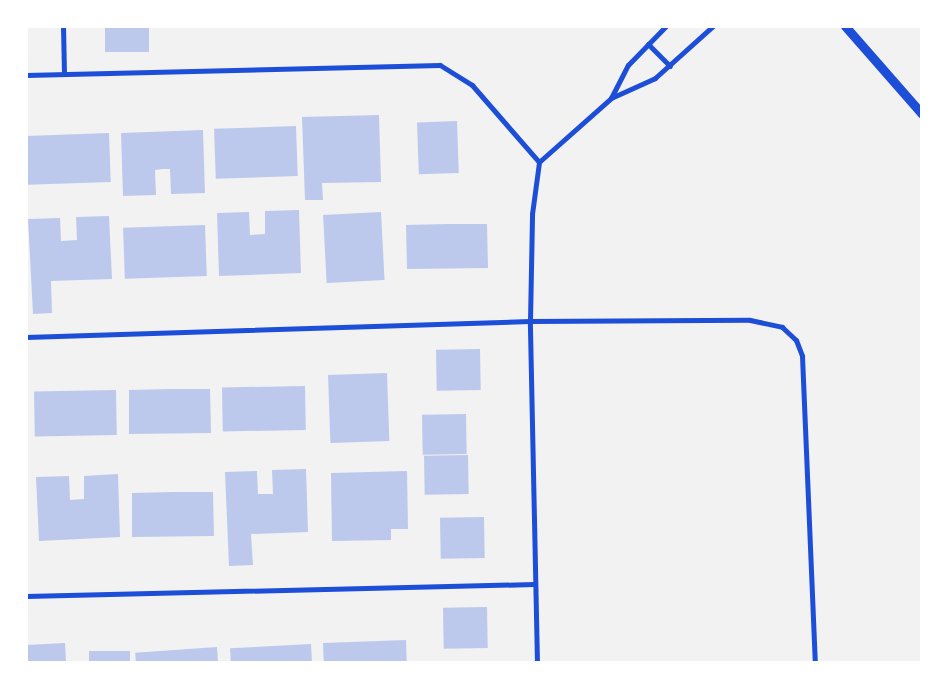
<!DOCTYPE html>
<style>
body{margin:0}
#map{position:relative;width:948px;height:689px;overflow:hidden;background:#f2f2f2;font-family:"Asap Condensed",sans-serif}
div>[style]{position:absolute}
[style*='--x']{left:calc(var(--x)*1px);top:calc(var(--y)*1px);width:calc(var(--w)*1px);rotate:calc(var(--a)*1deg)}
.building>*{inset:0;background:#bdc9ec;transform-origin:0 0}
.minor>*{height:5px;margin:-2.5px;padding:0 2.5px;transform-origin:2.5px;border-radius:2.5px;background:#1d4ed8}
.tertiary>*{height:9px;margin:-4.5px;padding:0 4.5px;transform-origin:4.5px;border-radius:4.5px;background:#1d4ed8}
span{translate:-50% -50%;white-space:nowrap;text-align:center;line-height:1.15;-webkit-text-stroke:5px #fff;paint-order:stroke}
.frame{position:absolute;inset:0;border:28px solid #fff;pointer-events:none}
</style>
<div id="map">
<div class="building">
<i style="left:105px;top:26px;width:44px;height:26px"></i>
<i style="clip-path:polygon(379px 115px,381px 182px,322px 183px,323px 200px,305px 200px,302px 117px)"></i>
<i style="left:457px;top:121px;width:52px;height:40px;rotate:88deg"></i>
<i style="left:296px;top:126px;width:50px;height:82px;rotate:88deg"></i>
<i style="clip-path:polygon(203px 130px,205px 193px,171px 194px,170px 169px,163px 169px,155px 170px,156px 195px,123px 196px,121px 133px)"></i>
<i style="left:109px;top:133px;width:49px;height:83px;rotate:88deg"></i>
<i style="clip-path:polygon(299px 210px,301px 273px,219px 276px,217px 213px,249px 212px,250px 235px,265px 234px,265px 211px)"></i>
<i style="left:381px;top:212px;width:68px;height:58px;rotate:87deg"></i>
<i style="clip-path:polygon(109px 216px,112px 279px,51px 281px,52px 313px,33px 314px,28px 219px,60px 218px,61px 241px,77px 240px,76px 217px)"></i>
<i style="clip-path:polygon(447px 224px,487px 224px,488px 268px,407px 269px,406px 225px)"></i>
<i style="left:205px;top:225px;width:51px;height:82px;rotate:88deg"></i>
<i style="left:480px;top:349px;width:41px;height:44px;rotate:89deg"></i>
<i style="left:387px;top:373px;width:68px;height:59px;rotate:88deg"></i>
<i style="left:305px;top:386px;width:44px;height:83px;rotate:89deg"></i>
<i style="clip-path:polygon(171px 389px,210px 389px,211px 433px,129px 434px,129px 390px)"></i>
<i style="left:116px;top:390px;width:45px;height:82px;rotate:89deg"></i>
<i style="left:466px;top:414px;width:40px;height:44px;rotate:89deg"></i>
<i style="left:468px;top:455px;width:39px;height:44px;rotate:89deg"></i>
<i style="clip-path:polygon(306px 469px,308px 532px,251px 534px,253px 565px,229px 566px,225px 472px,257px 471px,258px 494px,273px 494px,272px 470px)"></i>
<i style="clip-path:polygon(407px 471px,408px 529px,391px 529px,391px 540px,332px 541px,331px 473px)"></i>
<i style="clip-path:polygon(118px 474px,120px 537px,39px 541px,36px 477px,69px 476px,70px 500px,84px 499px,84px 476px)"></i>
<i style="clip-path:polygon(173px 492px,213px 492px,214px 536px,132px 537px,132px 493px)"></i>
<i style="left:484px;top:517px;width:41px;height:44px;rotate:89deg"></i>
<i style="left:487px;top:607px;width:41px;height:44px;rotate:89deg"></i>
<i style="left:406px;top:640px;width:23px;height:83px;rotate:88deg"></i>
<i style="left:65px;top:643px;width:20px;height:39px;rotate:87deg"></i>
<i style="left:311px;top:644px;width:19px;height:81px;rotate:87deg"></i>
<i style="left:217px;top:647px;width:16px;height:82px;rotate:86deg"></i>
<i style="left:130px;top:651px;width:12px;height:41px;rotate:90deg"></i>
</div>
<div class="minor">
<i style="--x:63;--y:26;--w:47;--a:88.8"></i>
<i style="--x:648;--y:44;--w:31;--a:45"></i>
<i style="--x:26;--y:75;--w:414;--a:-1.4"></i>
<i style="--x:440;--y:65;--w:38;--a:32"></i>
<i style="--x:472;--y:85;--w:102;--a:49"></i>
<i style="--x:611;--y:98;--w:37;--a:-63"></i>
<i style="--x:628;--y:65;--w:54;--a:-45.7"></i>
<i style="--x:26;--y:337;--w:504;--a:-1.82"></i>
<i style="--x:530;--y:321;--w:220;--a:-0.3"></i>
<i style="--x:750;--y:320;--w:33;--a:12"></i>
<i style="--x:782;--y:327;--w:19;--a:43"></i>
<i style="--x:796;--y:340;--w:17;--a:69"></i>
<i style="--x:802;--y:356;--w:307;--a:87.6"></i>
<i style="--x:26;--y:596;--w:508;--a:-1.35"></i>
<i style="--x:537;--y:663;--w:342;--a:-91.2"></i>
<i style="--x:530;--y:321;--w:107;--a:-88.9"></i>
<i style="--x:532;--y:214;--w:52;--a:-82.3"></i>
<i style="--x:539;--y:162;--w:96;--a:-41.6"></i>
<i style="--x:611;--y:98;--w:48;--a:-24.4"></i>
<i style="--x:655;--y:78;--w:78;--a:-41.9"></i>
</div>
<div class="tertiary">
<i style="--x:845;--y:26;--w:117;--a:48.8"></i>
</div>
<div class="frame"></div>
</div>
